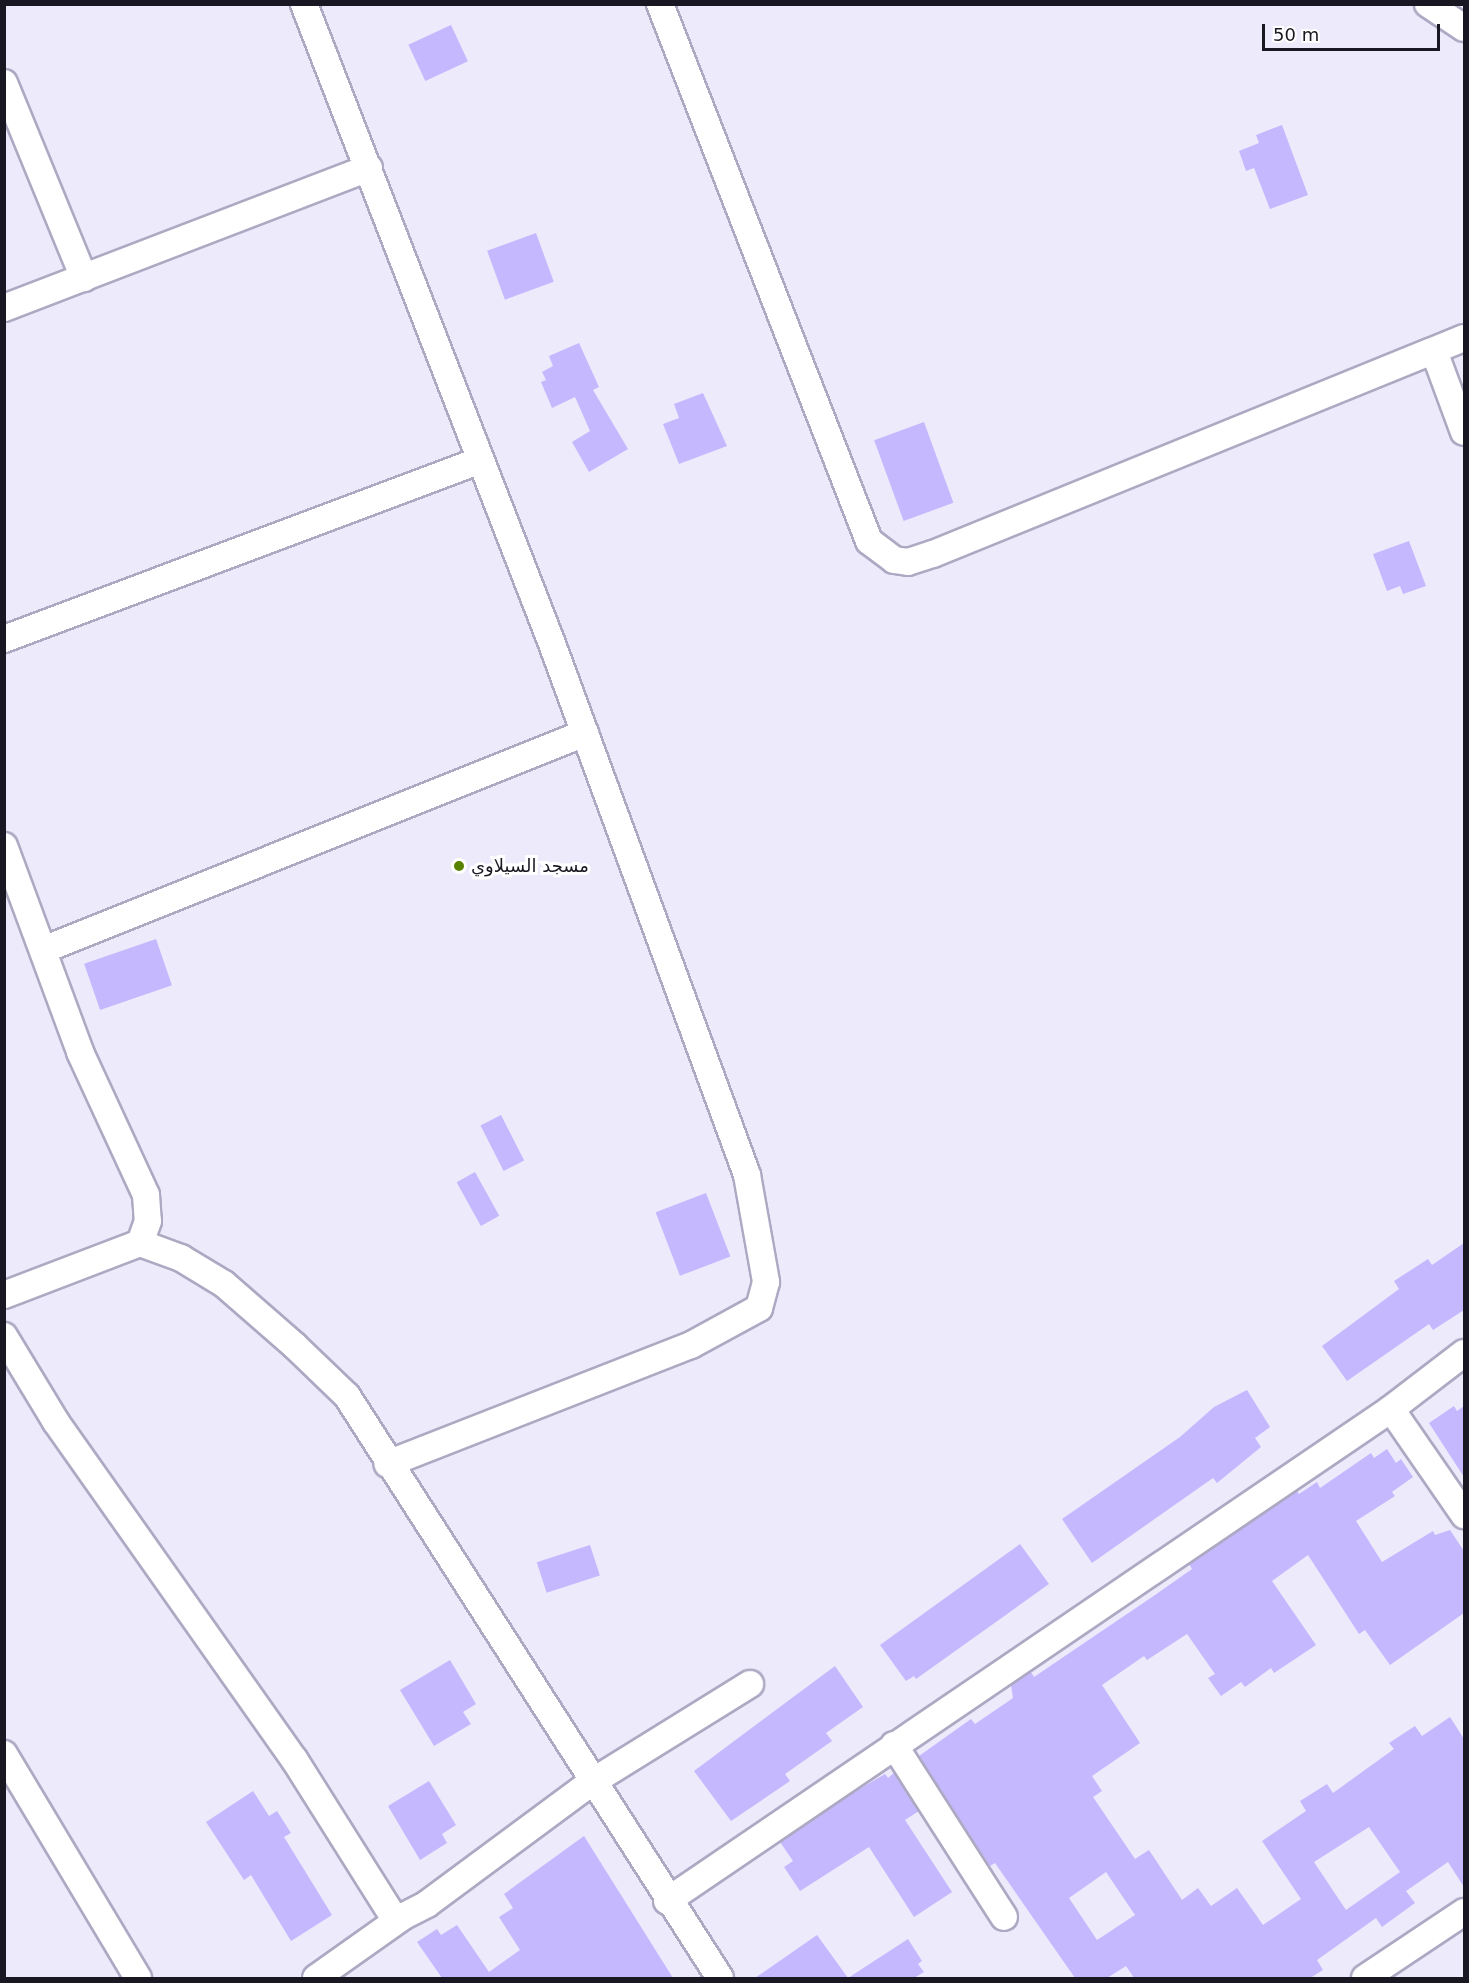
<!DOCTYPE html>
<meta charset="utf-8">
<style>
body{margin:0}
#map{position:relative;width:1469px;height:1983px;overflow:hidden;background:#edeafb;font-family:"DejaVu Sans",Cairo,sans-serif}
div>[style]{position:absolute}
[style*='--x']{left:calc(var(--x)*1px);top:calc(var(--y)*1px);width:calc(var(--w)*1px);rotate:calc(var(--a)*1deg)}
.building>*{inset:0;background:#c5b8fe;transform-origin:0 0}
.roads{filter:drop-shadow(2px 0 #ada9c3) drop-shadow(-2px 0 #ada9c3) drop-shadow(0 2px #ada9c3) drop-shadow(0 -2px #ada9c3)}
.minor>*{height:26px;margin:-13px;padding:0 13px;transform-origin:13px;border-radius:13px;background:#fff}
.dots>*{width:16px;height:16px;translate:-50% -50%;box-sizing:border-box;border:3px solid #fff;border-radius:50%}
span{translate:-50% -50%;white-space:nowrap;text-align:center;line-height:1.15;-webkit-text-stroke:6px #fff;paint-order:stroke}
.poi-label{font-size:18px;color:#191721}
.left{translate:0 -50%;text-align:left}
.frame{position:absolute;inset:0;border:6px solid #191721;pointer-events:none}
.scale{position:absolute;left:1262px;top:24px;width:178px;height:27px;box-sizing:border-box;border:3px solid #191721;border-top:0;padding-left:8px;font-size:18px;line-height:21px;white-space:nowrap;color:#191721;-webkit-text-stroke:4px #fff;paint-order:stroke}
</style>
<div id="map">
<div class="building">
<i style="left:451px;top:25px;width:40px;height:47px;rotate:65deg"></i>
<i style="clip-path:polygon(1282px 125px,1308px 195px,1270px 209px,1254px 168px,1246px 171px,1239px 151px,1259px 143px,1256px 135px)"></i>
<i style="left:536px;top:233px;width:52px;height:52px;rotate:70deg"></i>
<i style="clip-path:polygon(579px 343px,599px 387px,593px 390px,628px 449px,589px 472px,572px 442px,590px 431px,575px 397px,552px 408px,541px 382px,546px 380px,542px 372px,553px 366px,549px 356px)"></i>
<i style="clip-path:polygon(703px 393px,727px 446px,679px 464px,663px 424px,679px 418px,674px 404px)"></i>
<i style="left:924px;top:422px;width:86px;height:53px;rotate:70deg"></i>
<i style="clip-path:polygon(1409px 541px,1426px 586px,1403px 594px,1400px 586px,1387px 591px,1373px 554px)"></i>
<i style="left:156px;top:939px;width:49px;height:76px;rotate:71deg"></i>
<i style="left:501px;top:1115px;width:51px;height:23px;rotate:63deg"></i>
<i style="left:475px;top:1172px;width:50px;height:21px;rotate:61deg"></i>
<i style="left:706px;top:1193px;width:68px;height:54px;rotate:69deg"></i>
<i style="clip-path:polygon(1464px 1243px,1464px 1310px,1433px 1330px,1429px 1324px,1347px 1381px,1322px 1346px,1399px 1289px,1394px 1281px,1428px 1259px,1432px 1265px)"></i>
<i style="clip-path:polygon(1247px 1390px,1270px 1427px,1255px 1438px,1261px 1447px,1217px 1483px,1213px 1478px,1092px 1563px,1062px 1519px,1180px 1437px,1214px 1407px)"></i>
<i style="clip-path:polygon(1454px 1406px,1457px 1411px,1464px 1406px,1464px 1477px,1429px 1423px)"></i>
<i style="clip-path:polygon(evenodd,1387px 1449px,1396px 1463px,1401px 1459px,1413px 1477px,1392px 1492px,1395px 1496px,1356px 1521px,1382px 1562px,1433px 1531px,1435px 1535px,1450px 1530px,1464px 1551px,1464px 1613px,1390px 1665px,1365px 1630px,1359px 1634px,1308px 1555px,1272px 1581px,1316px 1645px,1274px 1673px,1271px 1668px,1245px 1687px,1241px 1682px,1221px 1696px,1208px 1678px,1215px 1674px,1187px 1634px,1147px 1660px,1144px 1656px,1102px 1685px,1140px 1743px,1092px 1776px,1102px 1791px,1093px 1797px,1135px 1859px,1149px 1850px,1182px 1900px,1198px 1888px,1211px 1906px,1237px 1888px,1263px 1925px,1301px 1899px,1262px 1841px,1306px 1811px,1300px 1801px,1327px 1784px,1333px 1793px,1394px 1749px,1389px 1743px,1415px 1726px,1422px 1736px,1450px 1717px,1464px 1739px,1464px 1887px,1448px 1862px,1406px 1891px,1415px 1903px,1382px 1927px,1376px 1918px,1317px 1960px,1323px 1970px,1310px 1978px,1134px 1978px,1126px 1966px,1107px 1978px,1075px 1978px,995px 1863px,990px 1866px,986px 1860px,919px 1756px,971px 1719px,975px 1724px,1013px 1698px,1011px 1685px,1031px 1672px,1034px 1677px,1155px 1595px,1192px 1569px,1189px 1564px,1297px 1491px,1299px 1494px,1317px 1482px,1320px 1488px,1371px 1453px,1374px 1458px,1387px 1449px,1369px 1827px,1400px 1872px,1346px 1910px,1314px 1862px,1369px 1827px,1387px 1449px,1106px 1872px,1135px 1915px,1097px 1940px,1069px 1898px,1106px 1872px)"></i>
<i style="clip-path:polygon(1020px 1544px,1049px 1584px,916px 1679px,914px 1676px,906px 1681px,880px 1645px)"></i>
<i style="left:590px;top:1545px;width:32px;height:56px;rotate:72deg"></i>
<i style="clip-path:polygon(450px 1660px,476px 1704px,463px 1712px,471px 1724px,434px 1746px,400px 1690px)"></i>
<i style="clip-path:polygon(835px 1666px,863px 1707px,826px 1733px,832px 1741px,785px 1774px,790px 1781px,731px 1821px,694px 1771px)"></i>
<i style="clip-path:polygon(894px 1773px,919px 1811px,905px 1820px,952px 1892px,914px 1917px,869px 1847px,800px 1891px,784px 1867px,793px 1861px,780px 1842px,856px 1791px,885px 1774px,888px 1778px)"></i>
<i style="clip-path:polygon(429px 1781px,456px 1825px,442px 1834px,447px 1843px,420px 1860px,388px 1806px)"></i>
<i style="clip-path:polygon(253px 1791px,269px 1816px,277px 1811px,291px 1833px,284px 1837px,332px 1915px,291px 1941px,251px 1875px,244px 1880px,206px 1822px)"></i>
<i style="clip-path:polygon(584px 1836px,673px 1978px,442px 1978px,417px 1942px,437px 1929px,441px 1935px,457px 1925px,489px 1972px,520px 1950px,499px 1917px,513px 1908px,504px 1894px)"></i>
<i style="clip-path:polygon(817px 1935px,848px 1978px,755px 1978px)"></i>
<i style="clip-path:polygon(908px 1939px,922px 1961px,918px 1964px,924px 1972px,914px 1978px,848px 1978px)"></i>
</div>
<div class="roads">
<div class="minor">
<i style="--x:304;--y:4;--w:683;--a:68.81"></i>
<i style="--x:551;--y:641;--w:569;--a:69.84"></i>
<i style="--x:747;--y:1175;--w:109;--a:79.9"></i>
<i style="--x:766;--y:1282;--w:27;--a:105"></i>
<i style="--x:759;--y:1308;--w:77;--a:151.4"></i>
<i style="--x:691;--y:1345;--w:326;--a:158.6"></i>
<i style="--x:660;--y:4;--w:576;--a:68.73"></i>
<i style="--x:869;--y:541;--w:31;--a:37"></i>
<i style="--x:894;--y:560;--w:14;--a:8"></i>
<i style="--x:908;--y:562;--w:26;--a:-18"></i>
<i style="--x:933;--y:554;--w:573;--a:-22.14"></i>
<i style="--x:1428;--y:4;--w:43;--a:33.7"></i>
<i style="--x:4;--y:83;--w:211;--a:67.7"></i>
<i style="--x:4;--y:308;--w:391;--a:-21"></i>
<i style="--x:1434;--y:351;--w:86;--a:69.7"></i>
<i style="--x:4;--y:639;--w:509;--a:-20.57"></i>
<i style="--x:4;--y:846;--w:220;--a:69.7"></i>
<i style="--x:80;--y:1052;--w:157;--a:65.2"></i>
<i style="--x:146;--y:1195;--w:26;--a:86"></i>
<i style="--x:148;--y:1221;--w:23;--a:110"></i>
<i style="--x:43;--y:950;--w:584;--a:-21.82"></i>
<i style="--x:4;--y:1295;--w:146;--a:-20.9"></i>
<i style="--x:140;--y:1243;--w:44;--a:20.1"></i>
<i style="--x:181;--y:1258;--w:50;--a:31.2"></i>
<i style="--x:224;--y:1284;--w:94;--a:41.1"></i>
<i style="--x:295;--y:1346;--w:72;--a:43.9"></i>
<i style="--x:347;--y:1396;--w:691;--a:57.34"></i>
<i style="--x:4;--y:1336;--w:100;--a:58.8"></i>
<i style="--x:56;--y:1422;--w:413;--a:54.8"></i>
<i style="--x:294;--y:1759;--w:186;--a:57.8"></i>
<i style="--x:393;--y:1916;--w:9;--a:6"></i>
<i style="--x:402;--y:1917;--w:28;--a:-27"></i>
<i style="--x:427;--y:1904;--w:205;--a:-36.5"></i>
<i style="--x:592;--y:1782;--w:186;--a:-31.8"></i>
<i style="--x:1391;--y:1409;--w:129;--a:55.4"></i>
<i style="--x:894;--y:1745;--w:204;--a:57.4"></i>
<i style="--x:4;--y:1754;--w:261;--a:59.1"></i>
<i style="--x:667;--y:1901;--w:875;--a:-34.2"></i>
<i style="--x:1391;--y:1409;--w:92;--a:-37.5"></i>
<i style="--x:316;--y:1978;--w:105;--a:-35.3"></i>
<i style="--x:1365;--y:1978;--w:119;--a:-33.7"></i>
</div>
</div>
<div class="dots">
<i style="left:459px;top:866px;background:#598100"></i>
</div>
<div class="poi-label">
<span class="left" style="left:471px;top:866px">مسجد السيلاوي</span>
</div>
<div class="frame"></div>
<div class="scale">50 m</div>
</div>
